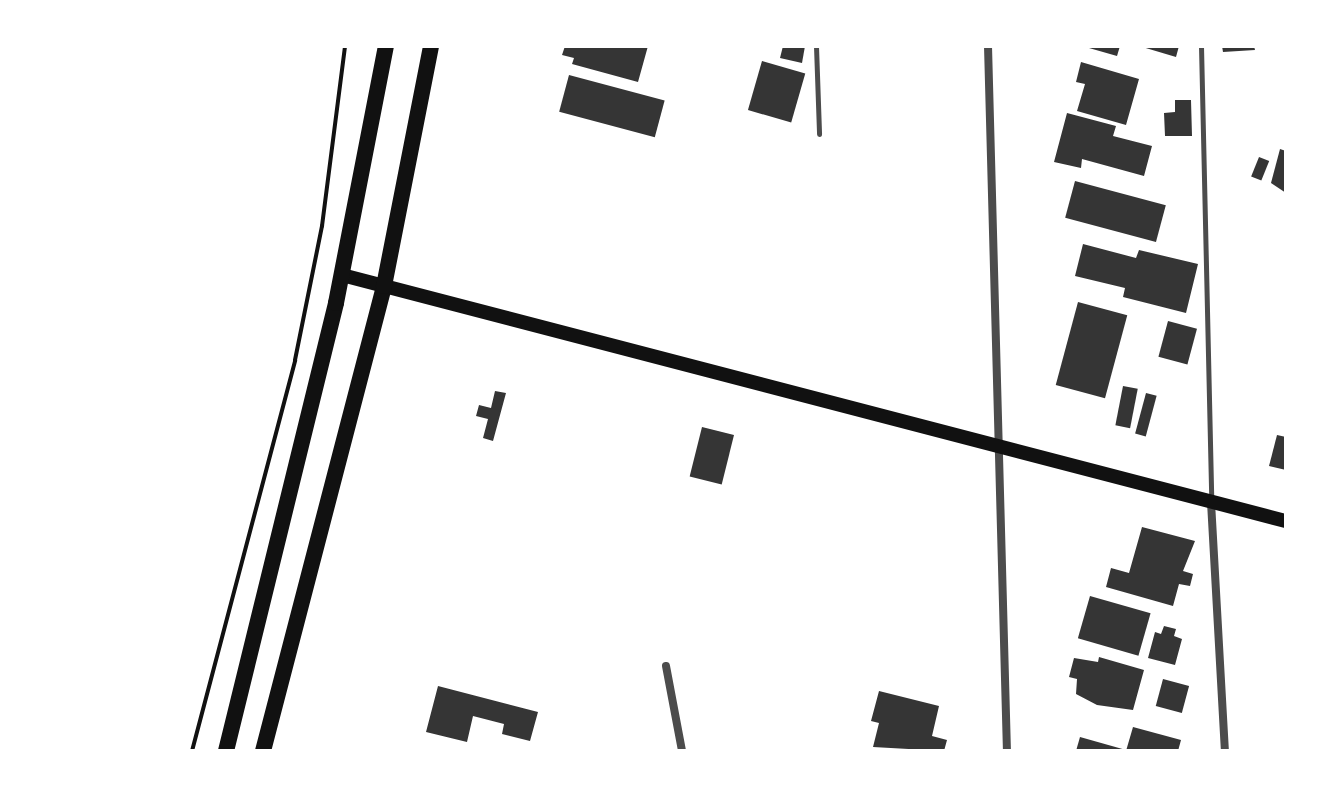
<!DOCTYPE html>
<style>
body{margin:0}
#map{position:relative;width:1332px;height:797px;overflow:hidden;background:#fff;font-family:"PT Sans",sans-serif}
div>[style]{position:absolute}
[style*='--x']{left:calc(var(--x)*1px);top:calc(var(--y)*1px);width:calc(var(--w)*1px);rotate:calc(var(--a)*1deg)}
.building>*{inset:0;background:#353535;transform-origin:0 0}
.path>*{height:4px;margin:-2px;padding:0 2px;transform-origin:2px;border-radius:2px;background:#111}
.service>*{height:5px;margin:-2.5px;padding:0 2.5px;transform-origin:2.5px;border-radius:2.5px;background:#4c4c4c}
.minor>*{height:8px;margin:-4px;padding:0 4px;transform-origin:4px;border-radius:4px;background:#4c4c4c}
.secondary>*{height:14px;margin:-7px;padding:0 7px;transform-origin:7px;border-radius:7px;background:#111}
.primary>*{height:16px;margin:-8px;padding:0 8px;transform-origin:8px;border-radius:8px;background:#111}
span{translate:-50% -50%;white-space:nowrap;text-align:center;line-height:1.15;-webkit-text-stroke:7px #fff;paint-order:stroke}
.frame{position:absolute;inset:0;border:48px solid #fff;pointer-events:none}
</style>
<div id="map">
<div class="building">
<i style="clip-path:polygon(565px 46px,648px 46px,638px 82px,572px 64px,574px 58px,562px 55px)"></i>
<i style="clip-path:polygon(783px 46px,805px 46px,802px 63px,780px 58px)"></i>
<i style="clip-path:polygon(1082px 46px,1120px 46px,1117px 56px)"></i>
<i style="clip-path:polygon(1139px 46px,1179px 46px,1176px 57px)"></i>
<i style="clip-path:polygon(1222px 46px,1254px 46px,1255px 50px,1223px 52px)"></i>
<i style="left:762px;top:61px;width:45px;height:51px;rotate:16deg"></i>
<i style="clip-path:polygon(1081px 62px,1139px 79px,1126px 125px,1077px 111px,1085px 84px,1076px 82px)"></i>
<i style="left:569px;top:75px;width:99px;height:38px;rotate:15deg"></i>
<i style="clip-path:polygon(1175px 100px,1191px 100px,1192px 136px,1165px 136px,1164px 113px,1175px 112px)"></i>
<i style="clip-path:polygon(1067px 113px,1116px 126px,1113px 136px,1152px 146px,1144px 176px,1082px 159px,1081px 168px,1054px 162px)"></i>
<i style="clip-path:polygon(1280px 149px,1286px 151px,1286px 193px,1271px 183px)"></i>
<i style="left:1259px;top:157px;width:11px;height:21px;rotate:22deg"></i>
<i style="left:1075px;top:181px;width:94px;height:38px;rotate:15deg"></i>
<i style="clip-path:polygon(1083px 244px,1136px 258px,1139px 250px,1198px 264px,1186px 313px,1123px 297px,1125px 288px,1075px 276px)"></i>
<i style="left:1078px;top:302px;width:51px;height:86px;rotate:15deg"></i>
<i style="left:1168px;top:321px;width:30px;height:37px;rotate:15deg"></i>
<i style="left:1123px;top:386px;width:15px;height:40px;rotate:11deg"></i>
<i style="clip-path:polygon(495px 391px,506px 393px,493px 441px,483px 438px,488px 419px,476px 416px,479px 405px,491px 408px)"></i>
<i style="left:1146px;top:393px;width:11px;height:42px;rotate:15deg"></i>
<i style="left:702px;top:427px;width:33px;height:51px;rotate:14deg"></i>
<i style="clip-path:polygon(1277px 435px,1286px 437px,1286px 470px,1269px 466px)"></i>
<i style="clip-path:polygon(1142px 527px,1195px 541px,1183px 571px,1193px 574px,1190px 586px,1179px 584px,1173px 606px,1106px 587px,1111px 568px,1129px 573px)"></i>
<i style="left:1090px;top:596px;width:63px;height:44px;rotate:16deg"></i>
<i style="clip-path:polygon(1164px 626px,1176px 629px,1174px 636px,1182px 639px,1175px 665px,1148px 658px,1155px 632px,1161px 634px)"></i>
<i style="clip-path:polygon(1099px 657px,1144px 670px,1133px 710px,1097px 705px,1076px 694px,1077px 679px,1069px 677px,1074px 658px,1098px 662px)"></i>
<i style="left:1163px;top:679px;width:27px;height:28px;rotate:15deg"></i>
<i style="clip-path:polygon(438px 686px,538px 712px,530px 741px,502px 734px,504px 724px,473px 716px,467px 742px,426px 732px)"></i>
<i style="clip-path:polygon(879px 691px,939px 706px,932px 736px,947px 740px,944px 751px,873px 747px,879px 723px,871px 721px)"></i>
<i style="clip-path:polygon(1133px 727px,1181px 740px,1178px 751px,1126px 751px)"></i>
<i style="clip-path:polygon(1080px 737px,1126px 750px,1126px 751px,1076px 751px)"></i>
</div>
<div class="path">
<i style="--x:192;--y:751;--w:404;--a:-75.2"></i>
<i style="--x:295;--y:360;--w:137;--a:-78.6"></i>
<i style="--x:322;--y:226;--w:181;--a:-82.7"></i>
</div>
<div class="service">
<i style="--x:816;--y:46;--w:88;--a:88"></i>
<i style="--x:1201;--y:46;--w:455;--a:88.7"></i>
</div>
<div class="minor">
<i style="--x:988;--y:46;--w:705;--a:88.46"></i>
<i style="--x:1211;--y:502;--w:249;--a:86.8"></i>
<i style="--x:666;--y:666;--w:86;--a:79.3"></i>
</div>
<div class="secondary">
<i style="--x:342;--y:275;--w:976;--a:14.61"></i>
</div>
<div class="primary">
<i style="--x:226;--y:751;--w:461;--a:-76.2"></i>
<i style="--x:336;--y:303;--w:262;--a:-79"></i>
<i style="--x:263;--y:751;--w:480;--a:-75.4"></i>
<i style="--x:384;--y:286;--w:245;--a:-78.9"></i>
</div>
<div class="frame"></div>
</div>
